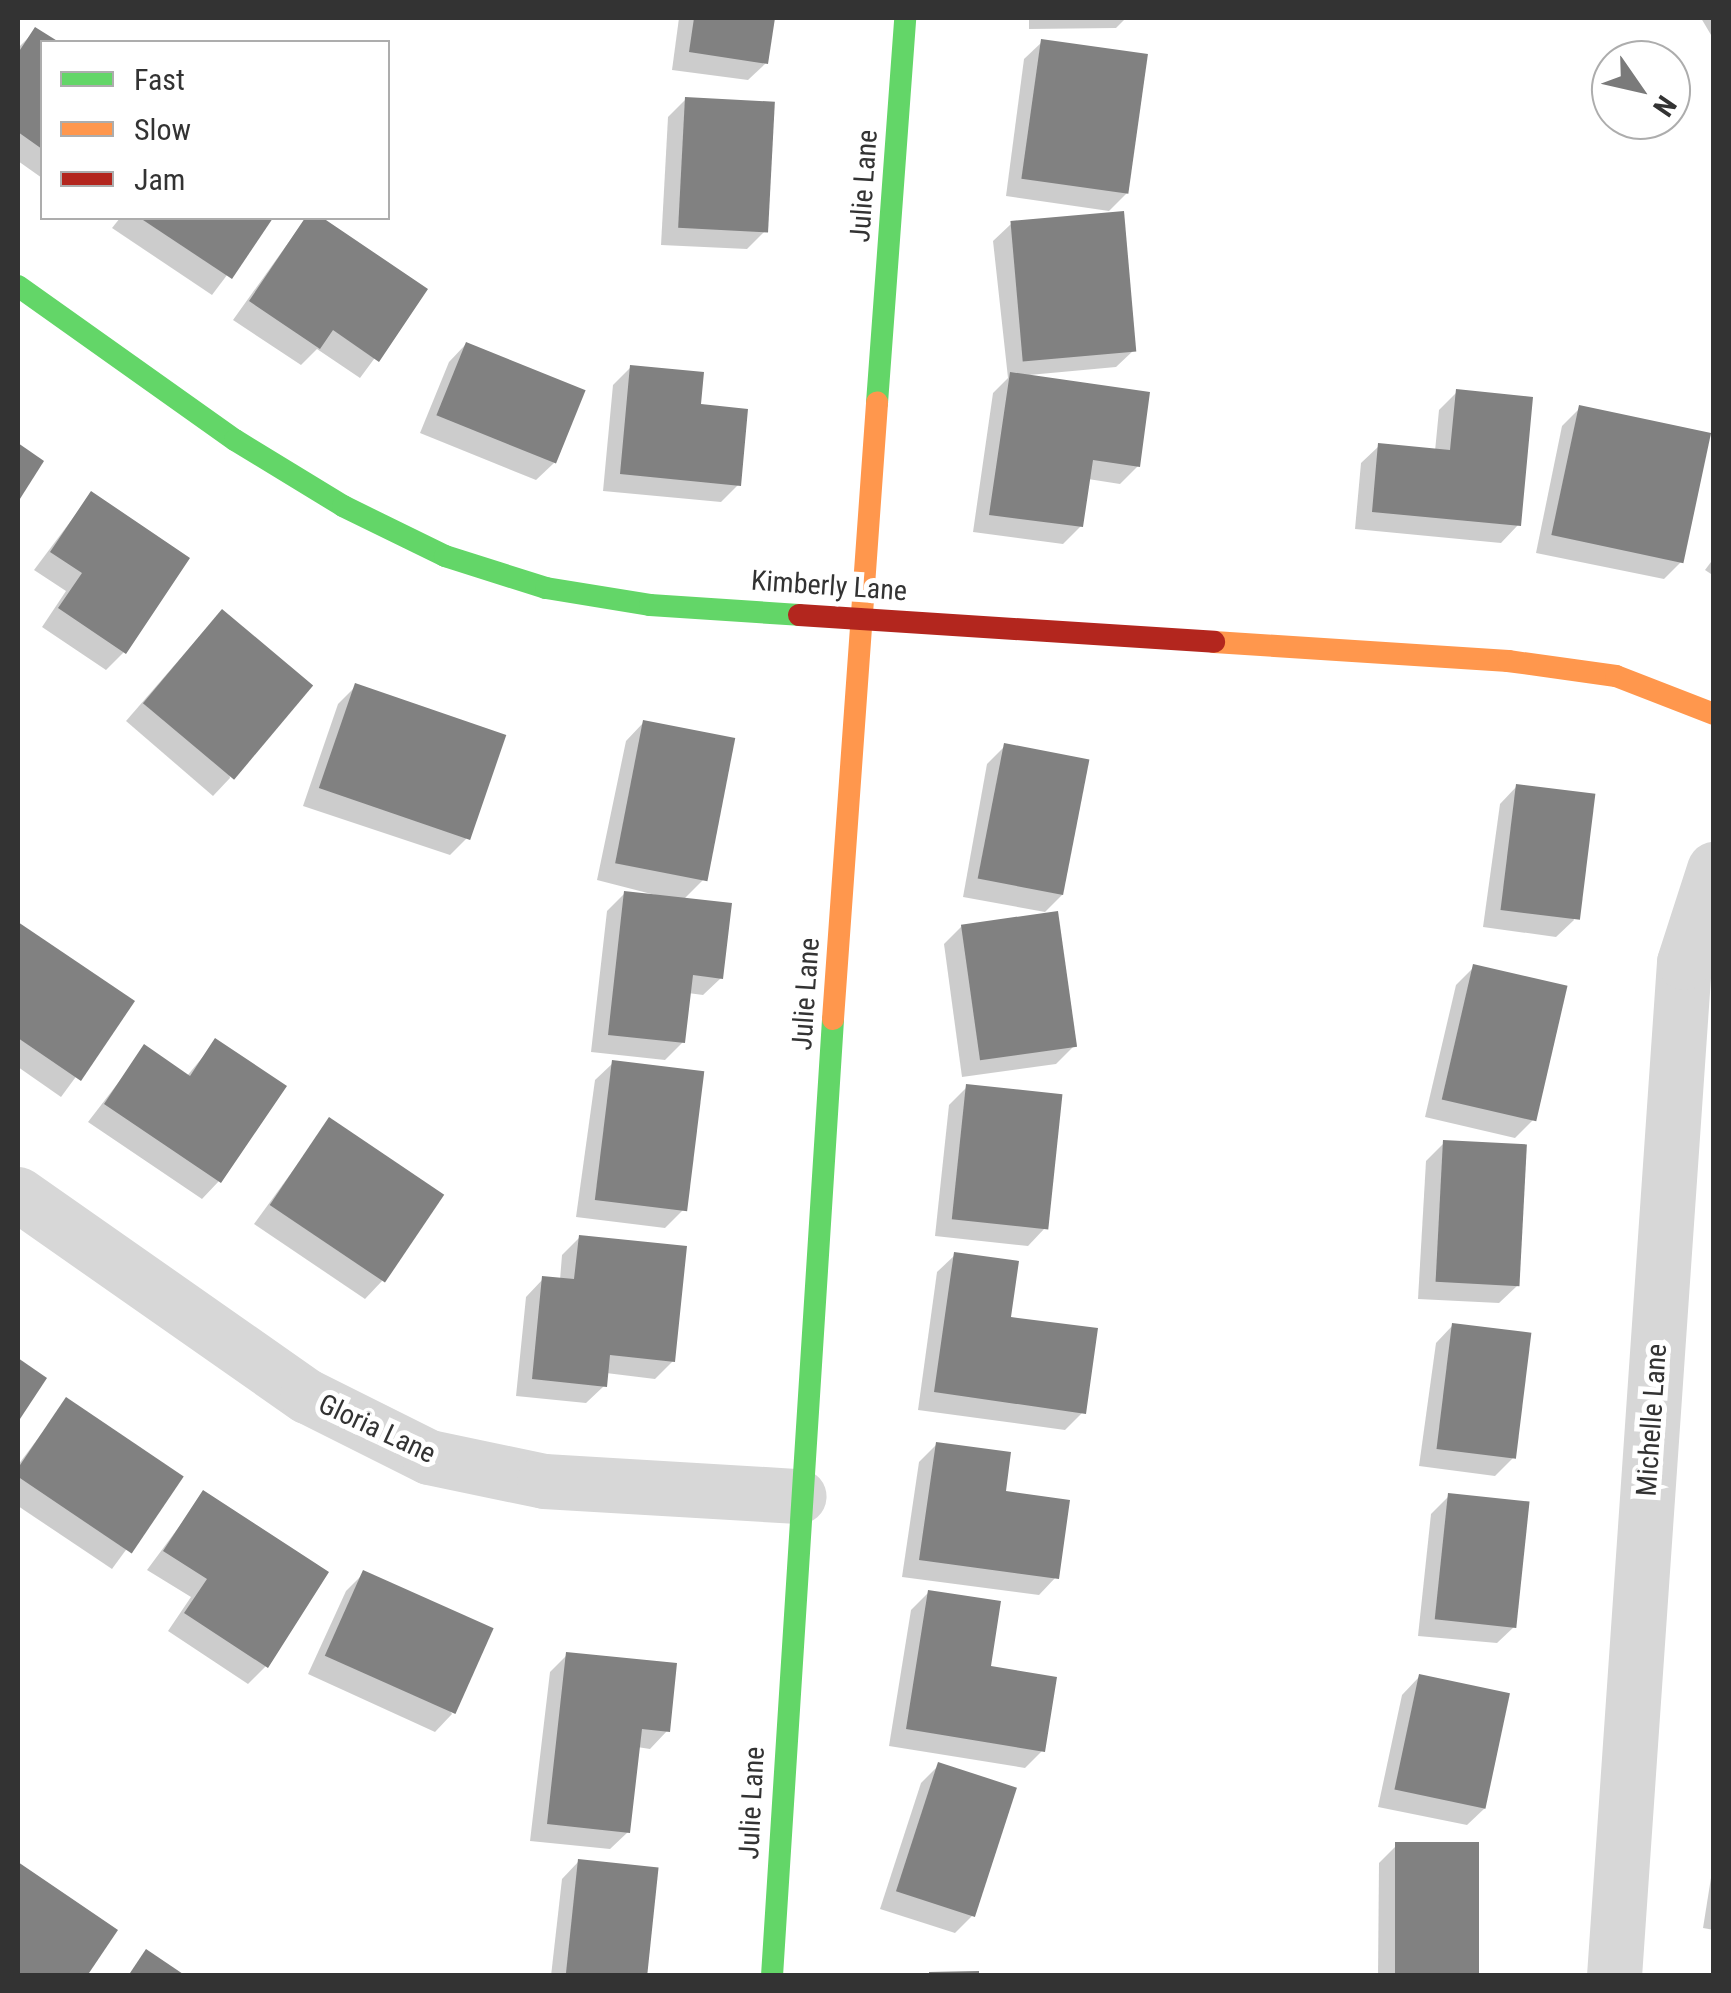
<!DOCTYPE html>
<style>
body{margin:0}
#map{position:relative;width:1731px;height:1993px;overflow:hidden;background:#fff;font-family:"Roboto Condensed",sans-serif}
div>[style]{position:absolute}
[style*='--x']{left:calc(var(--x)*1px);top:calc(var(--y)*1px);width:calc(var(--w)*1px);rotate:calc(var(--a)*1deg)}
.shadow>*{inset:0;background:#0003}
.building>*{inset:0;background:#818181;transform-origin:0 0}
.street>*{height:55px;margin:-27.5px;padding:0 27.5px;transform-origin:27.5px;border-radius:27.5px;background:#d7d7d7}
.fast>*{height:22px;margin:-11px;padding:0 11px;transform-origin:11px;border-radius:11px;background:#63d668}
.slow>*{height:22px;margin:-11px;padding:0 11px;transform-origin:11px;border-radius:11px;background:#ff974d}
.jam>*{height:22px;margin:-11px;padding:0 11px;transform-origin:11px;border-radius:11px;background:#b3261e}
span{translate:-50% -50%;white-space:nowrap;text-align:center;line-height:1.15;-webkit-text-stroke:10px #fff;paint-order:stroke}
.street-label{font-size:28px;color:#333}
.frame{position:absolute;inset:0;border:20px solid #333;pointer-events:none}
.legend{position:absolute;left:40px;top:40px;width:350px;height:180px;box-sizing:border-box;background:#fff;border:2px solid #adadad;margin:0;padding:12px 18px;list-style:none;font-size:30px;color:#333}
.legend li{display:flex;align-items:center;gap:20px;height:50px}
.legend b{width:50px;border:2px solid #adadad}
.north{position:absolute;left:1591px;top:40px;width:100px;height:100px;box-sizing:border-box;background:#fff;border:2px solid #adadad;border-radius:50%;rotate:124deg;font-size:28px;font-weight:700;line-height:40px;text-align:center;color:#333}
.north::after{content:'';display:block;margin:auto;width:35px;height:45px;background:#7a7a7a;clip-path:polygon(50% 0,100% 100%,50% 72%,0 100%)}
</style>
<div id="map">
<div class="shadow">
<i style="clip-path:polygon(679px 18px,772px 18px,766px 63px,748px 80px,672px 70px)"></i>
<i style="clip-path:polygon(1029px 18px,1126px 18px,1116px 28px,1029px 29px)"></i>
<i style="clip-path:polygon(1701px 18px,1714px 18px,1714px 40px)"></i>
<i style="clip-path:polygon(36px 30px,55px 42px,42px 42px,42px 178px,18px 161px,18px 48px)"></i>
<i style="clip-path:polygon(1042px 42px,1127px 193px,1109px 211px,1006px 196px,1024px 59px)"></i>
<i style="clip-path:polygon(686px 99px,765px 231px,747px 249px,661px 245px,668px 117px)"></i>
<i style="clip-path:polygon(120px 218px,270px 218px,212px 295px,112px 228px)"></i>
<i style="clip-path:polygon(306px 218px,318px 218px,425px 290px,360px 378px,317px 349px,301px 365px,233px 320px)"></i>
<i style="clip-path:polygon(1011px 224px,1134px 350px,1116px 367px,1029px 375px,1138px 466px,1120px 484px,1088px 479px,1081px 526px,1063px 544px,973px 532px,993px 393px,1008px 378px,993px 241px)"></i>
<i style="clip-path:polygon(466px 344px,554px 463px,536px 480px,420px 433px,449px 362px)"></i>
<i style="clip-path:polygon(631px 367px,698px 407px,738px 485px,721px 502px,603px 491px,613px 385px)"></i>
<i style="clip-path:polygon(1457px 392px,1518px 525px,1501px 543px,1355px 529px,1361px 463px,1379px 446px,1435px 451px,1439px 410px)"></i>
<i style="clip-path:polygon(1580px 408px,1682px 561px,1664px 579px,1536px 553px,1562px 426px)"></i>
<i style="clip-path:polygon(91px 494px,124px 652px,106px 670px,42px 627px,66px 591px,34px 570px)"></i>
<i style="clip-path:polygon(1714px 558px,1714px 576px,1705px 570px)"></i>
<i style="clip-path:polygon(205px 630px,230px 778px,213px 796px,126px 721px)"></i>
<i style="clip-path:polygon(356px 686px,467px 838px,450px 855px,303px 806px,338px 704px)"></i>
<i style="clip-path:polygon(643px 723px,703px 880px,683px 900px,721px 978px,703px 995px,688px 993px,683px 1042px,665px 1060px,591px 1052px,607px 911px,625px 893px,667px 898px,597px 880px,626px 741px)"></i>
<i style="clip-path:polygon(1005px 746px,1063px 894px,1045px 912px,963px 897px,987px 764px)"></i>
<i style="clip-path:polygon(1517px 786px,1574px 920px,1556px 937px,1483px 927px,1500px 804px)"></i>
<i style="clip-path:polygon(18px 925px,131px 1002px,61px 1097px,18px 1067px)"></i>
<i style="clip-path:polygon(962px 926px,1074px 1046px,1056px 1064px,962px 1077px,944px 944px)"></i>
<i style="clip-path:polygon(1474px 967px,1533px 1120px,1515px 1138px,1425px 1117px,1456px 985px)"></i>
<i style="clip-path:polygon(216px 1041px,219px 1181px,202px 1199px,88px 1122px,145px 1048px,187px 1076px)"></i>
<i style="clip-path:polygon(613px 1063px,683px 1210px,665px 1228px,576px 1217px,595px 1080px)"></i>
<i style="clip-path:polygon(967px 1087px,1045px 1228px,1028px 1246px,935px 1236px,949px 1105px)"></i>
<i style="clip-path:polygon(329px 1121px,382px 1281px,365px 1299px,254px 1224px)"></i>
<i style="clip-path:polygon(1444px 1143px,1517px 1286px,1499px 1303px,1418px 1299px,1426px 1161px)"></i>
<i style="clip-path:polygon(580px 1237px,673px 1361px,655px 1379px,606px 1373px,604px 1386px,586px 1403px,516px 1396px,526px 1297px,543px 1279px,560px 1280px,562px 1255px)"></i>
<i style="clip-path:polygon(955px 1255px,1083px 1412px,1065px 1430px,918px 1410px,937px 1272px)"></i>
<i style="clip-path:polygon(1453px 1325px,1513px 1458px,1495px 1476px,1419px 1466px,1436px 1343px)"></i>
<i style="clip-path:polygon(67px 1400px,180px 1476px,112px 1569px,18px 1506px,18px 1465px)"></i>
<i style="clip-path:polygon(937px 1444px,1056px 1577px,1039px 1595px,902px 1577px,919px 1462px)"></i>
<i style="clip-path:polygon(204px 1493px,266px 1666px,248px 1684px,168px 1631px,191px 1597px,147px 1570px)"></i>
<i style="clip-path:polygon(1449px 1496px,1515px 1626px,1497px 1643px,1418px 1636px,1431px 1514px)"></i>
<i style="clip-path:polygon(364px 1573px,452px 1714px,435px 1732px,308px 1674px,346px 1591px)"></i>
<i style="clip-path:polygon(929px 1592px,1043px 1750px,1025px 1768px,889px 1746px,911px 1610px)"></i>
<i style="clip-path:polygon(567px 1655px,667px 1731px,650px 1749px,637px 1747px,628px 1832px,610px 1849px,530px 1841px,550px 1672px)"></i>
<i style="clip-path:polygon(1419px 1677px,1485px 1808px,1467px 1825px,1378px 1807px,1402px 1695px)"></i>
<i style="clip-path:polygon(939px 1765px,973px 1915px,955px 1933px,880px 1909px,921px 1783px)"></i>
<i style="clip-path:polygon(1397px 1845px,1476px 1976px,1378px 1976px,1379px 1863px)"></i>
<i style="clip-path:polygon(1714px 1859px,1714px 1930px,1703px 1928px)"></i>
<i style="clip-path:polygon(579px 1861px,645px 1976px,551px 1976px,562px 1879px)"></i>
<i style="clip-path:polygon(18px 1865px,115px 1931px,84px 1976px,18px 1976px)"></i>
</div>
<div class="building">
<i style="clip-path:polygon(694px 18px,775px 18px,768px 64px,689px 52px)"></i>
<i style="clip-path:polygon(35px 27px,59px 42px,42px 42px,42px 149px,18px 132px,18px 53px)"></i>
<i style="left:1041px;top:39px;width:108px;height:141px;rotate:8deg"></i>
<i style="left:685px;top:97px;width:90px;height:131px;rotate:3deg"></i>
<i style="left:1124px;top:211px;width:141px;height:114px;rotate:85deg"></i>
<i style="clip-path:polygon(140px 218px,273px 218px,232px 279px)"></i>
<i style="clip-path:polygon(305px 218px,323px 218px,428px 289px,379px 362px,333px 330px,320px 349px,249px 301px)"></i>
<i style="left:466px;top:342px;width:129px;height:79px;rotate:22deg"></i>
<i style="clip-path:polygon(630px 365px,704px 372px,701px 404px,748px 409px,741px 486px,620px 474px)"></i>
<i style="clip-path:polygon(1010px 372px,1150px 392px,1140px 467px,1093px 460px,1083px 527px,989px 515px)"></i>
<i style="clip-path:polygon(1456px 389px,1533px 397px,1521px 526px,1372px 512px,1378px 443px,1450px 450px)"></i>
<i style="left:1579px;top:405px;width:135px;height:133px;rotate:12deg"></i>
<i style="clip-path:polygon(18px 443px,44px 461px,18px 502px)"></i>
<i style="clip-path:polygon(91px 491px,190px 558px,126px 654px,58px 608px,82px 573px,50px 552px)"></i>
<i style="left:222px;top:609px;width:119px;height:123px;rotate:40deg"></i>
<i style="left:355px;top:683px;width:160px;height:111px;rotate:19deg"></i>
<i style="left:643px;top:720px;width:94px;height:146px;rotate:11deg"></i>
<i style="left:1004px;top:743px;width:87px;height:138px;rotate:11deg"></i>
<i style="left:1516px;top:784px;width:80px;height:127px;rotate:7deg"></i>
<i style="clip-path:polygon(624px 891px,732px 903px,723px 979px,693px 975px,685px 1043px,608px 1035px)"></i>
<i style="left:1058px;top:911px;width:137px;height:98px;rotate:82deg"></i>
<i style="clip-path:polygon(18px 922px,135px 1001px,81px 1081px,18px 1038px)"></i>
<i style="left:1473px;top:964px;width:97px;height:139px;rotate:13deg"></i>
<i style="clip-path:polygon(215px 1038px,287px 1086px,221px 1183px,104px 1104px,144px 1044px,190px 1076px)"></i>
<i style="left:612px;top:1060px;width:93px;height:141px;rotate:7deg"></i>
<i style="left:966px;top:1084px;width:97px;height:136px;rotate:6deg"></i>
<i style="left:329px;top:1117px;width:139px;height:106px;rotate:34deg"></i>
<i style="left:1443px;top:1140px;width:84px;height:142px;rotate:3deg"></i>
<i style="clip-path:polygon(579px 1235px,687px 1246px,675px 1362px,610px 1355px,607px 1387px,532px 1379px,542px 1276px,574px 1279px)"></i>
<i style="clip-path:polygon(954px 1252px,1019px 1261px,1011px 1317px,1098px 1328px,1086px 1414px,934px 1392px)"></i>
<i style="left:1452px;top:1323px;width:80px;height:127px;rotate:7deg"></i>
<i style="clip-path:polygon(18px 1358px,47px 1378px,18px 1422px)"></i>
<i style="left:66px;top:1397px;width:142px;height:93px;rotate:34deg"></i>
<i style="clip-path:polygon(936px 1442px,1011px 1452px,1006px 1491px,1070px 1500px,1059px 1579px,919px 1560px)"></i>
<i style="clip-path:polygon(203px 1490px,329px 1572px,268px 1668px,184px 1613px,207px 1579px,163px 1551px)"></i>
<i style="left:1448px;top:1493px;width:82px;height:127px;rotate:6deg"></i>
<i style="left:363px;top:1570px;width:143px;height:94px;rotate:24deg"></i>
<i style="clip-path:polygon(928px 1590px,1001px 1601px,991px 1666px,1057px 1677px,1045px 1752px,906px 1729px)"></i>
<i style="clip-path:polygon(566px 1652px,677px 1663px,670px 1732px,642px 1729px,630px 1833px,547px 1824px)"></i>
<i style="left:1419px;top:1674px;width:93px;height:118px;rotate:12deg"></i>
<i style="left:938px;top:1762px;width:83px;height:136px;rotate:18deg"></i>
<i style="left:1395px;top:1842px;width:84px;height:134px"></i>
<i style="left:578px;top:1859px;width:81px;height:118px;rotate:6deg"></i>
<i style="clip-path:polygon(18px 1862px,118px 1930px,87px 1976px,18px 1976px)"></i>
<i style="clip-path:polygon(146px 1949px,186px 1976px,128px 1976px)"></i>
<i style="clip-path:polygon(979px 1971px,979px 1976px,929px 1976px,929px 1972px)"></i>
</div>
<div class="street">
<i style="--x:18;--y:1194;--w:353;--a:35"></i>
<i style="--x:307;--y:1396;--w:136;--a:26.6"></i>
<i style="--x:429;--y:1457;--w:117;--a:11.8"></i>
<i style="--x:544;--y:1481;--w:255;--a:3.4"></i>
<i style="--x:1614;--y:1976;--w:1016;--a:-86.05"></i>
<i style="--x:1684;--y:962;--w:98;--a:-72.1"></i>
</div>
<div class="fast">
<i style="--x:18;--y:286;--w:266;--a:35.4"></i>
<i style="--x:235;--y:440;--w:127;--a:31.4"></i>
<i style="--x:343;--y:506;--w:114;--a:26.1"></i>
<i style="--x:445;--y:556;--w:106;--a:17.6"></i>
<i style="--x:546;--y:588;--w:105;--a:9.3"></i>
<i style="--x:650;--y:605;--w:149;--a:3.8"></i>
<i style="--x:877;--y:403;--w:386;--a:-85.8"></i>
<i style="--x:772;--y:1976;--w:959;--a:-86.35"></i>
</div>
<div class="slow">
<i style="--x:1214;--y:642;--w:295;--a:3.7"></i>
<i style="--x:1508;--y:661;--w:109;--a:7.9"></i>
<i style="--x:1616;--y:676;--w:105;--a:21.2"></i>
<i style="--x:833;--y:1019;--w:618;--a:-85.91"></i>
</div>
<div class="jam">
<i style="--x:799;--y:615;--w:416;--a:3.7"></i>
</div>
<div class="street-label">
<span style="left:864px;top:186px;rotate:-86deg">Julie Lane</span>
<span style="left:829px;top:586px;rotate:4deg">Kimberly Lane</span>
<span style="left:806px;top:994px;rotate:-86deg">Julie Lane</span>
<span style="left:1652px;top:1420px;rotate:-86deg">Michelle Lane</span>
<span style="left:377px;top:1429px;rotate:25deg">Gloria Lane</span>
<span style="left:752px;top:1803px;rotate:-87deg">Julie Lane</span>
</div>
<div class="frame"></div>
<ul class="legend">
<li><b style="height:12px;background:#63d668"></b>Fast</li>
<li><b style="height:12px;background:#ff974d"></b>Slow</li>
<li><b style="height:12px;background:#b3261e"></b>Jam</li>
</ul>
<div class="north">N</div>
</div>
